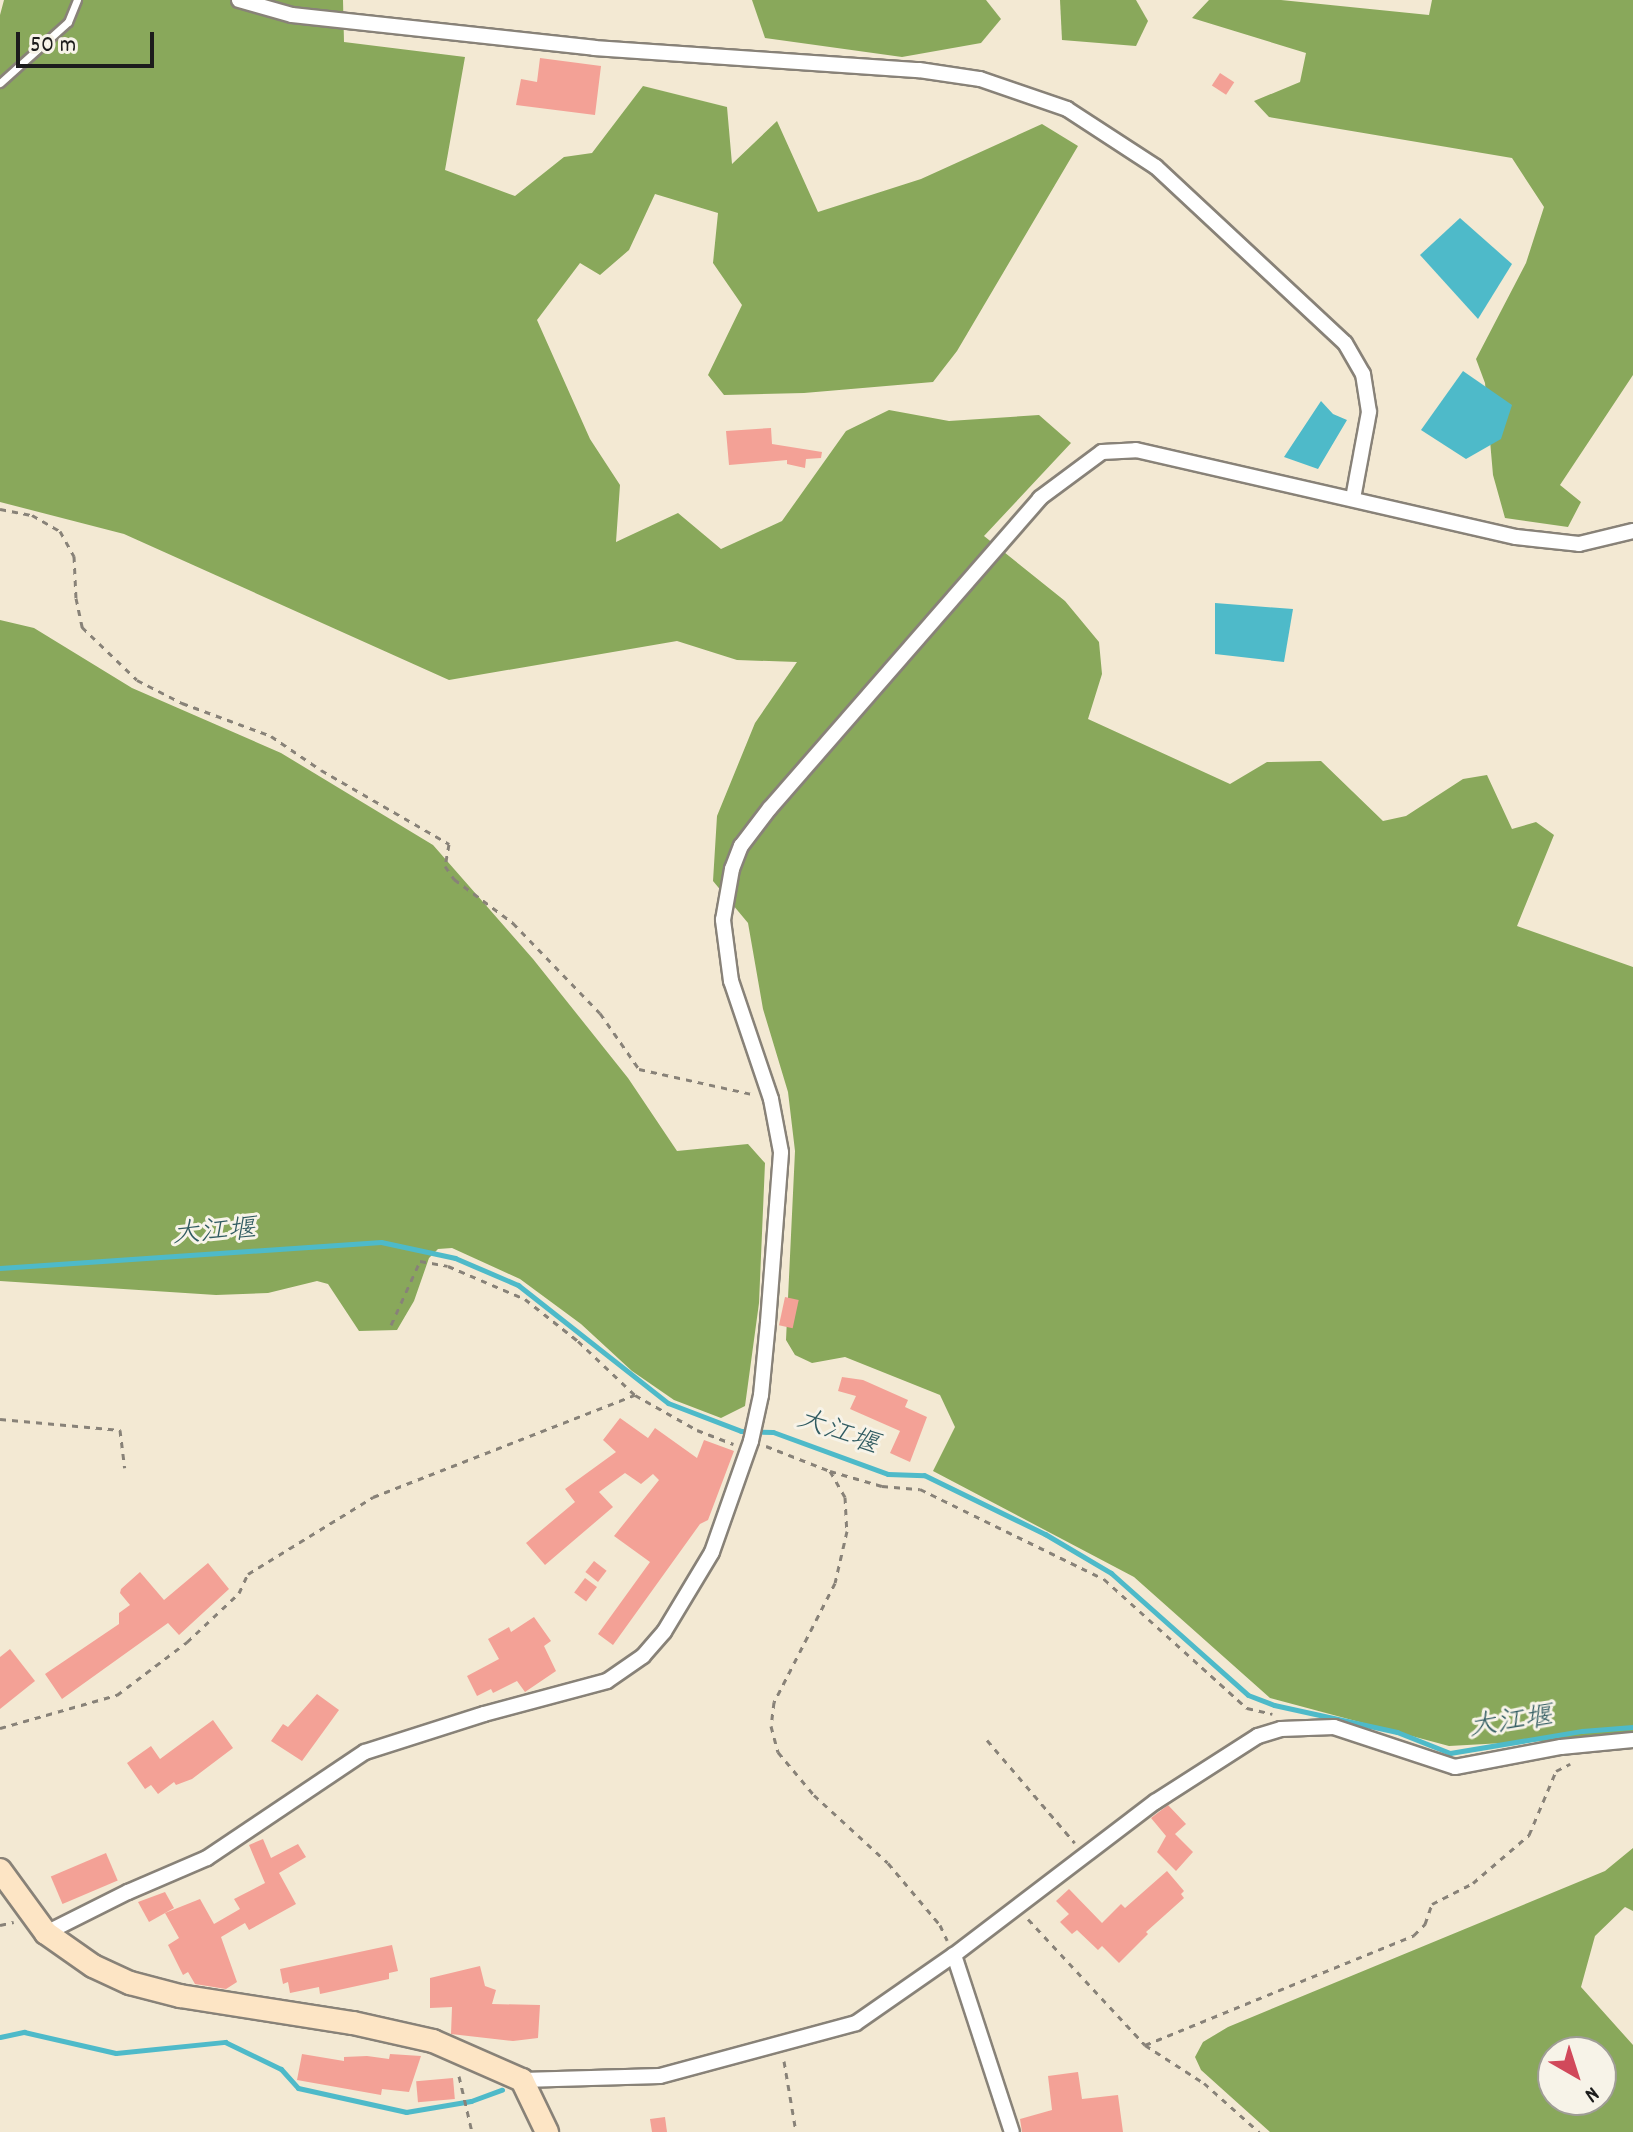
<!DOCTYPE html>
<meta charset="utf-8">
<style>
body{margin:0}
#map{position:relative;width:1633px;height:2132px;overflow:hidden;background:#f3e9d3;font-family:Dekko,"Klee One",sans-serif}
div>[style]{position:absolute}
[style*='--x']{left:calc(var(--x)*1px);top:calc(var(--y)*1px);width:calc(var(--w)*1px);rotate:calc(var(--a)*1deg)}
.forest>*{inset:0;background:#89a85b}
.water>*{inset:0;background:#4ebac9}
.stream>*{height:5px;margin:-2.5px;padding:0 2.5px;transform-origin:2.5px;border-radius:2.5px;background:#4ebac9}
.building>*{inset:0;background:#f3a196;transform-origin:0 0}
.path>*{height:3px;margin-top:-1.5px;transform-origin:0;background:repeating-linear-gradient(90deg,#888278 0 6px,transparent 0 12px)}
.roads{filter:drop-shadow(2px 0 #888278) drop-shadow(-2px 0 #888278) drop-shadow(0 2px #888278) drop-shadow(0 -2px #888278)}
.lane>*{height:7px;margin:-3.5px;padding:0 3.5px;transform-origin:3.5px;border-radius:3.5px;background:#fff}
.street>*{height:14px;margin:-7px;padding:0 7px;transform-origin:7px;border-radius:7px;background:#fff}
.secondary>*{height:22px;margin:-11px;padding:0 11px;transform-origin:11px;border-radius:11px;background:#fde5c5}
span{translate:-50% -50%;white-space:nowrap;text-align:center;line-height:1.15;-webkit-text-stroke:6px #f7f3e8;paint-order:stroke}
.water-label{font-size:28px;color:#305b61;font-style:italic}
.north{position:absolute;left:1537px;top:2036px;width:80px;height:80px;box-sizing:border-box;background:#f7f3e8;border:2px solid #9f9d96;border-radius:50%;rotate:141deg;font-size:22px;font-weight:700;line-height:32px;text-align:center;color:#1c1c1c}
.north::after{content:'';display:block;margin:auto;width:28px;height:36px;background:#d1495b;clip-path:polygon(50% 0,100% 100%,50% 72%,0 100%)}
.scale{position:absolute;left:16px;top:32px;width:138px;height:36px;box-sizing:border-box;border:4px solid #1c1c1c;border-top:0;padding-left:10px;font-size:24px;line-height:28px;white-space:nowrap;color:#1c1c1c;-webkit-text-stroke:6px #f7f3e8;paint-order:stroke}
</style>
<div id="map">
<div class="forest">
<i style="clip-path:polygon(4px 0,343px 0,344px 42px,465px 57px,445px 170px,515px 196px,564px 157px,592px 153px,643px 86px,727px 107px,732px 164px,777px 121px,818px 212px,921px 179px,1042px 124px,1078px 146px,957px 351px,933px 382px,804px 393px,724px 395px,708px 375px,742px 305px,713px 263px,718px 213px,655px 194px,629px 250px,600px 275px,580px 263px,537px 320px,590px 439px,620px 485px,616px 542px,678px 513px,721px 549px,782px 521px,846px 431px,889px 410px,949px 421px,1039px 415px,1071px 443px,984px 536px,1065px 601px,1099px 642px,1102px 674px,1088px 719px,1230px 784px,1267px 762px,1321px 761px,1383px 821px,1406px 816px,1463px 779px,1487px 775px,1512px 829px,1536px 822px,1554px 835px,1517px 926px,1633px 967px,1633px 1736px,1449px 1746px,1270px 1698px,1134px 1577px,933px 1471px,955px 1427px,940px 1395px,845px 1357px,812px 1363px,795px 1355px,786px 1340px,795px 1151px,788px 1092px,763px 1009px,748px 923px,713px 881px,717px 816px,755px 723px,797px 662px,737px 660px,677px 641px,449px 680px,124px 534px,0 502px,0 15px)"></i>
<i style="clip-path:polygon(752px 0,986px 0,1001px 19px,981px 43px,902px 57px,765px 38px)"></i>
<i style="clip-path:polygon(1136px 0,1148px 21px,1136px 46px,1062px 40px,1060px 0)"></i>
<i style="clip-path:polygon(1209px 0,1281px 0,1429px 15px,1432px 0,1633px 0,1633px 375px,1560px 485px,1581px 502px,1568px 527px,1505px 518px,1493px 475px,1485px 383px,1476px 359px,1526px 263px,1544px 207px,1512px 158px,1269px 117px,1254px 101px,1300px 82px,1306px 53px,1192px 18px)"></i>
<i style="clip-path:polygon(0 620px,34px 628px,132px 688px,281px 753px,433px 845px,533px 959px,628px 1078px,677px 1151px,748px 1144px,765px 1163px,759px 1303px,745px 1406px,721px 1418px,674px 1400px,632px 1371px,581px 1324px,520px 1279px,452px 1248px,438px 1249px,429px 1258px,414px 1301px,397px 1330px,359px 1331px,328px 1284px,317px 1281px,268px 1293px,216px 1295px,0 1281px)"></i>
<i style="clip-path:polygon(evenodd,1633px 1848px,1633px 1911px,1625px 1907px,1595px 1936px,1581px 1987px,1633px 2045px,1633px 2132px,1270px 2132px,1201px 2070px,1195px 2057px,1203px 2042px,1228px 2027px,1605px 1871px,1633px 1848px,1553px 2052px,1601px 2052px,1601px 2100px,1553px 2100px,1553px 2052px)"></i>
</div>
<div class="water">
<i style="clip-path:polygon(1460px 218px,1512px 264px,1478px 319px,1420px 255px)"></i>
<i style="clip-path:polygon(1463px 371px,1512px 405px,1501px 439px,1466px 459px,1421px 430px)"></i>
<i style="clip-path:polygon(1321px 401px,1333px 414px,1347px 420px,1318px 469px,1284px 457px)"></i>
<i style="clip-path:polygon(1215px 603px,1293px 609px,1284px 662px,1215px 654px)"></i>
</div>
<div class="stream">
<i style="--x:0;--y:1268;--w:382;--a:-3.9"></i>
<i style="--x:381;--y:1242;--w:76;--a:12.2"></i>
<i style="--x:455;--y:1258;--w:69;--a:23.2"></i>
<i style="--x:518;--y:1285;--w:191;--a:38.2"></i>
<i style="--x:668;--y:1403;--w:78;--a:21"></i>
<i style="--x:741;--y:1431;--w:32;--a:2"></i>
<i style="--x:773;--y:1432;--w:122;--a:20.1"></i>
<i style="--x:888;--y:1474;--w:36;--a:2"></i>
<i style="--x:924;--y:1475;--w:135;--a:26"></i>
<i style="--x:1045;--y:1534;--w:77;--a:30.6"></i>
<i style="--x:1111;--y:1573;--w:183;--a:41.7"></i>
<i style="--x:1248;--y:1695;--w:28;--a:21"></i>
<i style="--x:1274;--y:1705;--w:126;--a:12.4"></i>
<i style="--x:1397;--y:1732;--w:57;--a:21.6"></i>
<i style="--x:1450;--y:1753;--w:134;--a:-9.5"></i>
<i style="--x:1582;--y:1731;--w:51;--a:-4.5"></i>
<i style="--x:0;--y:2037;--w:25;--a:-12"></i>
<i style="--x:24;--y:2032;--w:94;--a:12.9"></i>
<i style="--x:116;--y:2053;--w:110;--a:-5.8"></i>
<i style="--x:225;--y:2042;--w:62;--a:25.7"></i>
<i style="--x:281;--y:2069;--w:25;--a:48"></i>
<i style="--x:298;--y:2088;--w:111;--a:12.5"></i>
<i style="--x:406;--y:2112;--w:66;--a:-9.6"></i>
<i style="--x:471;--y:2101;--w:33;--a:-20"></i>
</div>
<div class="building">
<i style="clip-path:polygon(540px 58px,601px 66px,595px 115px,516px 105px,521px 79px,537px 82px)"></i>
<i style="left:1220px;top:73px;width:17px;height:15px;rotate:33deg"></i>
<i style="clip-path:polygon(771px 428px,772px 444px,822px 452px,821px 458px,806px 459px,805px 468px,787px 464px,787px 460px,729px 465px,726px 431px)"></i>
<i style="left:785px;top:1297px;width:14px;height:29px;rotate:12deg"></i>
<i style="clip-path:polygon(842px 1377px,863px 1380px,908px 1400px,905px 1407px,927px 1417px,910px 1462px,890px 1453px,900px 1431px,850px 1409px,856px 1396px,838px 1391px)"></i>
<i style="clip-path:polygon(620px 1418px,648px 1438px,655px 1428px,697px 1458px,704px 1440px,734px 1451px,708px 1520px,700px 1524px,613px 1645px,598px 1634px,650px 1562px,614px 1536px,659px 1480px,653px 1474px,641px 1484px,625px 1473px,599px 1492px,613px 1507px,545px 1565px,526px 1543px,575px 1502px,565px 1489px,616px 1452px,603px 1440px)"></i>
<i style="left:594px;top:1561px;width:16px;height:14px;rotate:38deg"></i>
<i style="clip-path:polygon(208px 1563px,229px 1589px,179px 1635px,168px 1623px,62px 1699px,45px 1674px,119px 1624px,119px 1613px,130px 1605px,120px 1593px,121px 1589px,140px 1572px,164px 1600px)"></i>
<i style="left:585px;top:1578px;width:15px;height:18px;rotate:37deg"></i>
<i style="clip-path:polygon(534px 1617px,551px 1641px,544px 1646px,556px 1671px,525px 1692px,517px 1681px,493px 1693px,491px 1689px,477px 1696px,467px 1676px,499px 1659px,488px 1639px,509px 1627px,511px 1632px)"></i>
<i style="clip-path:polygon(10px 1649px,35px 1681px,0 1709px,0 1657px)"></i>
<i style="clip-path:polygon(317px 1694px,339px 1710px,302px 1761px,271px 1741px,283px 1724px,288px 1727px)"></i>
<i style="clip-path:polygon(213px 1720px,233px 1748px,192px 1779px,176px 1785px,174px 1782px,158px 1794px,151px 1785px,145px 1789px,127px 1763px,151px 1746px,160px 1759px)"></i>
<i style="clip-path:polygon(1168px 1805px,1186px 1824px,1175px 1834px,1193px 1852px,1176px 1871px,1157px 1852px,1166px 1836px,1151px 1818px)"></i>
<i style="clip-path:polygon(263px 1839px,271px 1858px,298px 1844px,306px 1857px,279px 1873px,296px 1904px,249px 1930px,245px 1923px,221px 1937px,237px 1982px,226px 1989px,195px 1984px,188px 1972px,183px 1975px,168px 1945px,179px 1938px,165px 1913px,200px 1899px,214px 1924px,240px 1909px,234px 1899px,265px 1883px,249px 1845px)"></i>
<i style="left:106px;top:1853px;width:30px;height:60px;rotate:67deg"></i>
<i style="clip-path:polygon(1167px 1871px,1184px 1891px,1181px 1894px,1184px 1898px,1146px 1932px,1148px 1934px,1119px 1963px,1102px 1946px,1098px 1950px,1077px 1930px,1072px 1934px,1060px 1922px,1069px 1914px,1056px 1901px,1069px 1889px,1102px 1923px,1121px 1904px,1125px 1908px)"></i>
<i style="clip-path:polygon(165px 1892px,174px 1908px,149px 1922px,138px 1902px)"></i>
<i style="clip-path:polygon(392px 1945px,398px 1971px,389px 1973px,389px 1979px,320px 1994px,319px 1987px,290px 1993px,288px 1982px,283px 1984px,280px 1969px)"></i>
<i style="clip-path:polygon(480px 1966px,485px 1986px,496px 1990px,492px 2004px,540px 2005px,538px 2038px,513px 2041px,451px 2034px,452px 2007px,430px 2008px,430px 1978px)"></i>
<i style="clip-path:polygon(302px 2054px,344px 2061px,344px 2057px,367px 2056px,389px 2059px,390px 2054px,421px 2056px,409px 2092px,382px 2089px,381px 2095px,297px 2080px)"></i>
<i style="clip-path:polygon(1078px 2072px,1082px 2099px,1118px 2095px,1123px 2132px,1022px 2132px,1020px 2119px,1052px 2110px,1048px 2076px)"></i>
<i style="left:453px;top:2078px;width:21px;height:37px;rotate:85deg"></i>
<i style="clip-path:polygon(665px 2117px,667px 2132px,652px 2132px,650px 2119px)"></i>
</div>
<div class="path">
<i style="--x:0;--y:509;--w:33;--a:11"></i>
<i style="--x:32;--y:515;--w:32;--a:30"></i>
<i style="--x:60;--y:531;--w:29;--a:61"></i>
<i style="--x:74;--y:556;--w:42;--a:87.3"></i>
<i style="--x:76;--y:598;--w:30;--a:78"></i>
<i style="--x:82;--y:627;--w:76;--a:43.9"></i>
<i style="--x:137;--y:680;--w:51;--a:27.1"></i>
<i style="--x:182;--y:703;--w:95;--a:20.3"></i>
<i style="--x:271;--y:736;--w:60;--a:34.2"></i>
<i style="--x:321;--y:770;--w:148;--a:30"></i>
<i style="--x:449;--y:844;--w:22;--a:100"></i>
<i style="--x:445;--y:866;--w:16;--a:55"></i>
<i style="--x:454;--y:879;--w:74;--a:36.7"></i>
<i style="--x:513;--y:923;--w:125;--a:46"></i>
<i style="--x:600;--y:1013;--w:68;--a:55.1"></i>
<i style="--x:639;--y:1069;--w:116;--a:12.5"></i>
<i style="--x:391;--y:1325;--w:70;--a:-65.6"></i>
<i style="--x:420;--y:1261;--w:28;--a:10"></i>
<i style="--x:448;--y:1266;--w:84;--a:23.2"></i>
<i style="--x:525;--y:1299;--w:68;--a:38.4"></i>
<i style="--x:578;--y:1341;--w:79;--a:43.5"></i>
<i style="--x:635;--y:1395;--w:71;--a:29.4"></i>
<i style="--x:697;--y:1430;--w:39;--a:21"></i>
<i style="--x:0;--y:1419;--w:121;--a:5.2"></i>
<i style="--x:120;--y:1430;--w:38;--a:83"></i>
<i style="--x:766;--y:1446;--w:69;--a:21.3"></i>
<i style="--x:830;--y:1471;--w:30;--a:60"></i>
<i style="--x:845;--y:1497;--w:34;--a:87"></i>
<i style="--x:847;--y:1531;--w:53;--a:103"></i>
<i style="--x:835;--y:1583;--w:134;--a:117.1"></i>
<i style="--x:774;--y:1702;--w:24;--a:97"></i>
<i style="--x:771;--y:1726;--w:27;--a:75"></i>
<i style="--x:778;--y:1752;--w:56;--a:50.1"></i>
<i style="--x:814;--y:1795;--w:100;--a:42.6"></i>
<i style="--x:888;--y:1863;--w:81;--a:50"></i>
<i style="--x:940;--y:1925;--w:17;--a:65"></i>
<i style="--x:830;--y:1471;--w:54;--a:16.1"></i>
<i style="--x:882;--y:1486;--w:38;--a:5"></i>
<i style="--x:920;--y:1489;--w:205;--a:26.1"></i>
<i style="--x:1104;--y:1579;--w:193;--a:42.1"></i>
<i style="--x:1247;--y:1708;--w:26;--a:13"></i>
<i style="--x:0;--y:1728;--w:122;--a:-15.8"></i>
<i style="--x:117;--y:1695;--w:88;--a:-37.1"></i>
<i style="--x:187;--y:1642;--w:71;--a:-43.3"></i>
<i style="--x:239;--y:1593;--w:21;--a:-65"></i>
<i style="--x:248;--y:1574;--w:147;--a:-31.6"></i>
<i style="--x:373;--y:1497;--w:281;--a:-21.3"></i>
<i style="--x:987;--y:1740;--w:135;--a:49.5"></i>
<i style="--x:1028;--y:1919;--w:172;--a:47.1"></i>
<i style="--x:1145;--y:2045;--w:291;--a:-22.2"></i>
<i style="--x:1414;--y:1935;--w:16;--a:-45"></i>
<i style="--x:1425;--y:1924;--w:21;--a:-71"></i>
<i style="--x:1432;--y:1904;--w:46;--a:-27.1"></i>
<i style="--x:1473;--y:1883;--w:74;--a:-40.6"></i>
<i style="--x:1529;--y:1835;--w:69;--a:-67.1"></i>
<i style="--x:1556;--y:1771;--w:16;--a:-27"></i>
<i style="--x:0;--y:1925;--w:14;--a:-12"></i>
<i style="--x:1145;--y:2045;--w:70;--a:32.8"></i>
<i style="--x:1204;--y:2083;--w:74;--a:41.7"></i>
<i style="--x:784;--y:2061;--w:72;--a:80.4"></i>
<i style="--x:459;--y:2076;--w:57;--a:76.9"></i>
</div>
<div class="roads">
<div class="lane">
<i style="--x:0;--y:83;--w:91;--a:-41.9"></i>
<i style="--x:68;--y:22;--w:24;--a:-68"></i>
</div>
<div class="street">
<i style="--x:239;--y:0;--w:55;--a:15.8"></i>
<i style="--x:292;--y:15;--w:304;--a:6.2"></i>
<i style="--x:594;--y:48;--w:326;--a:3.9"></i>
<i style="--x:919;--y:70;--w:62;--a:8.4"></i>
<i style="--x:980;--y:79;--w:92;--a:19"></i>
<i style="--x:1067;--y:109;--w:106;--a:33.1"></i>
<i style="--x:1156;--y:167;--w:258;--a:43"></i>
<i style="--x:1345;--y:343;--w:36;--a:60"></i>
<i style="--x:1363;--y:374;--w:38;--a:81"></i>
<i style="--x:1369;--y:412;--w:87;--a:100.5"></i>
<i style="--x:46;--y:1933;--w:92;--a:-26.6"></i>
<i style="--x:128;--y:1892;--w:86;--a:-23.3"></i>
<i style="--x:207;--y:1858;--w:190;--a:-33.9"></i>
<i style="--x:365;--y:1752;--w:125;--a:-17.7"></i>
<i style="--x:484;--y:1714;--w:127;--a:-15"></i>
<i style="--x:607;--y:1681;--w:44;--a:-34.8"></i>
<i style="--x:643;--y:1656;--w:32;--a:-49"></i>
<i style="--x:664;--y:1632;--w:93;--a:-59"></i>
<i style="--x:712;--y:1552;--w:118;--a:-70.6"></i>
<i style="--x:751;--y:1441;--w:47;--a:-77.7"></i>
<i style="--x:761;--y:1395;--w:73;--a:-84.5"></i>
<i style="--x:768;--y:1322;--w:170;--a:-85.6"></i>
<i style="--x:781;--y:1152;--w:54;--a:-100.7"></i>
<i style="--x:771;--y:1099;--w:125;--a:-108.7"></i>
<i style="--x:731;--y:981;--w:62;--a:-97.5"></i>
<i style="--x:723;--y:920;--w:52;--a:-80"></i>
<i style="--x:732;--y:869;--w:25;--a:-69"></i>
<i style="--x:741;--y:846;--w:48;--a:-52.7"></i>
<i style="--x:770;--y:808;--w:411;--a:-48.9"></i>
<i style="--x:1040;--y:498;--w:77;--a:-36.6"></i>
<i style="--x:1102;--y:452;--w:34;--a:-3"></i>
<i style="--x:1136;--y:450;--w:390;--a:12.9"></i>
<i style="--x:1516;--y:537;--w:63;--a:6.3"></i>
<i style="--x:1579;--y:544;--w:56;--a:-13.5"></i>
<i style="--x:954;--y:1955;--w:186;--a:71.9"></i>
<i style="--x:522;--y:2080;--w:138;--a:-1.7"></i>
<i style="--x:660;--y:2076;--w:203;--a:-15.1"></i>
<i style="--x:856;--y:2023;--w:119;--a:-34.8"></i>
<i style="--x:954;--y:1955;--w:253;--a:-37.3"></i>
<i style="--x:1155;--y:1802;--w:122;--a:-32.7"></i>
<i style="--x:1258;--y:1736;--w:24;--a:-17"></i>
<i style="--x:1281;--y:1729;--w:53;--a:-2.2"></i>
<i style="--x:1334;--y:1727;--w:127;--a:18.3"></i>
<i style="--x:1455;--y:1767;--w:108;--a:-10.7"></i>
<i style="--x:1561;--y:1747;--w:72;--a:-5.6"></i>
</div>
<div class="secondary">
<i style="--x:0;--y:1870;--w:78;--a:53.9"></i>
<i style="--x:46;--y:1933;--w:57;--a:35.1"></i>
<i style="--x:93;--y:1966;--w:41;--a:24.7"></i>
<i style="--x:130;--y:1983;--w:52;--a:14.6"></i>
<i style="--x:180;--y:1996;--w:175;--a:8.9"></i>
<i style="--x:353;--y:2023;--w:82;--a:12.7"></i>
<i style="--x:433;--y:2041;--w:97;--a:23.7"></i>
<i style="--x:522;--y:2080;--w:58;--a:64.3"></i>
</div>
</div>
<div class="water-label">
<span style="left:214px;top:1234px;rotate:-4deg">大江堰</span>
<span style="left:837px;top:1434px;rotate:20deg">大江堰</span>
<span style="left:1511px;top:1724px;rotate:-8deg">大江堰</span>
</div>
<div class="north">N</div>
<div class="scale">50 m</div>
</div>
